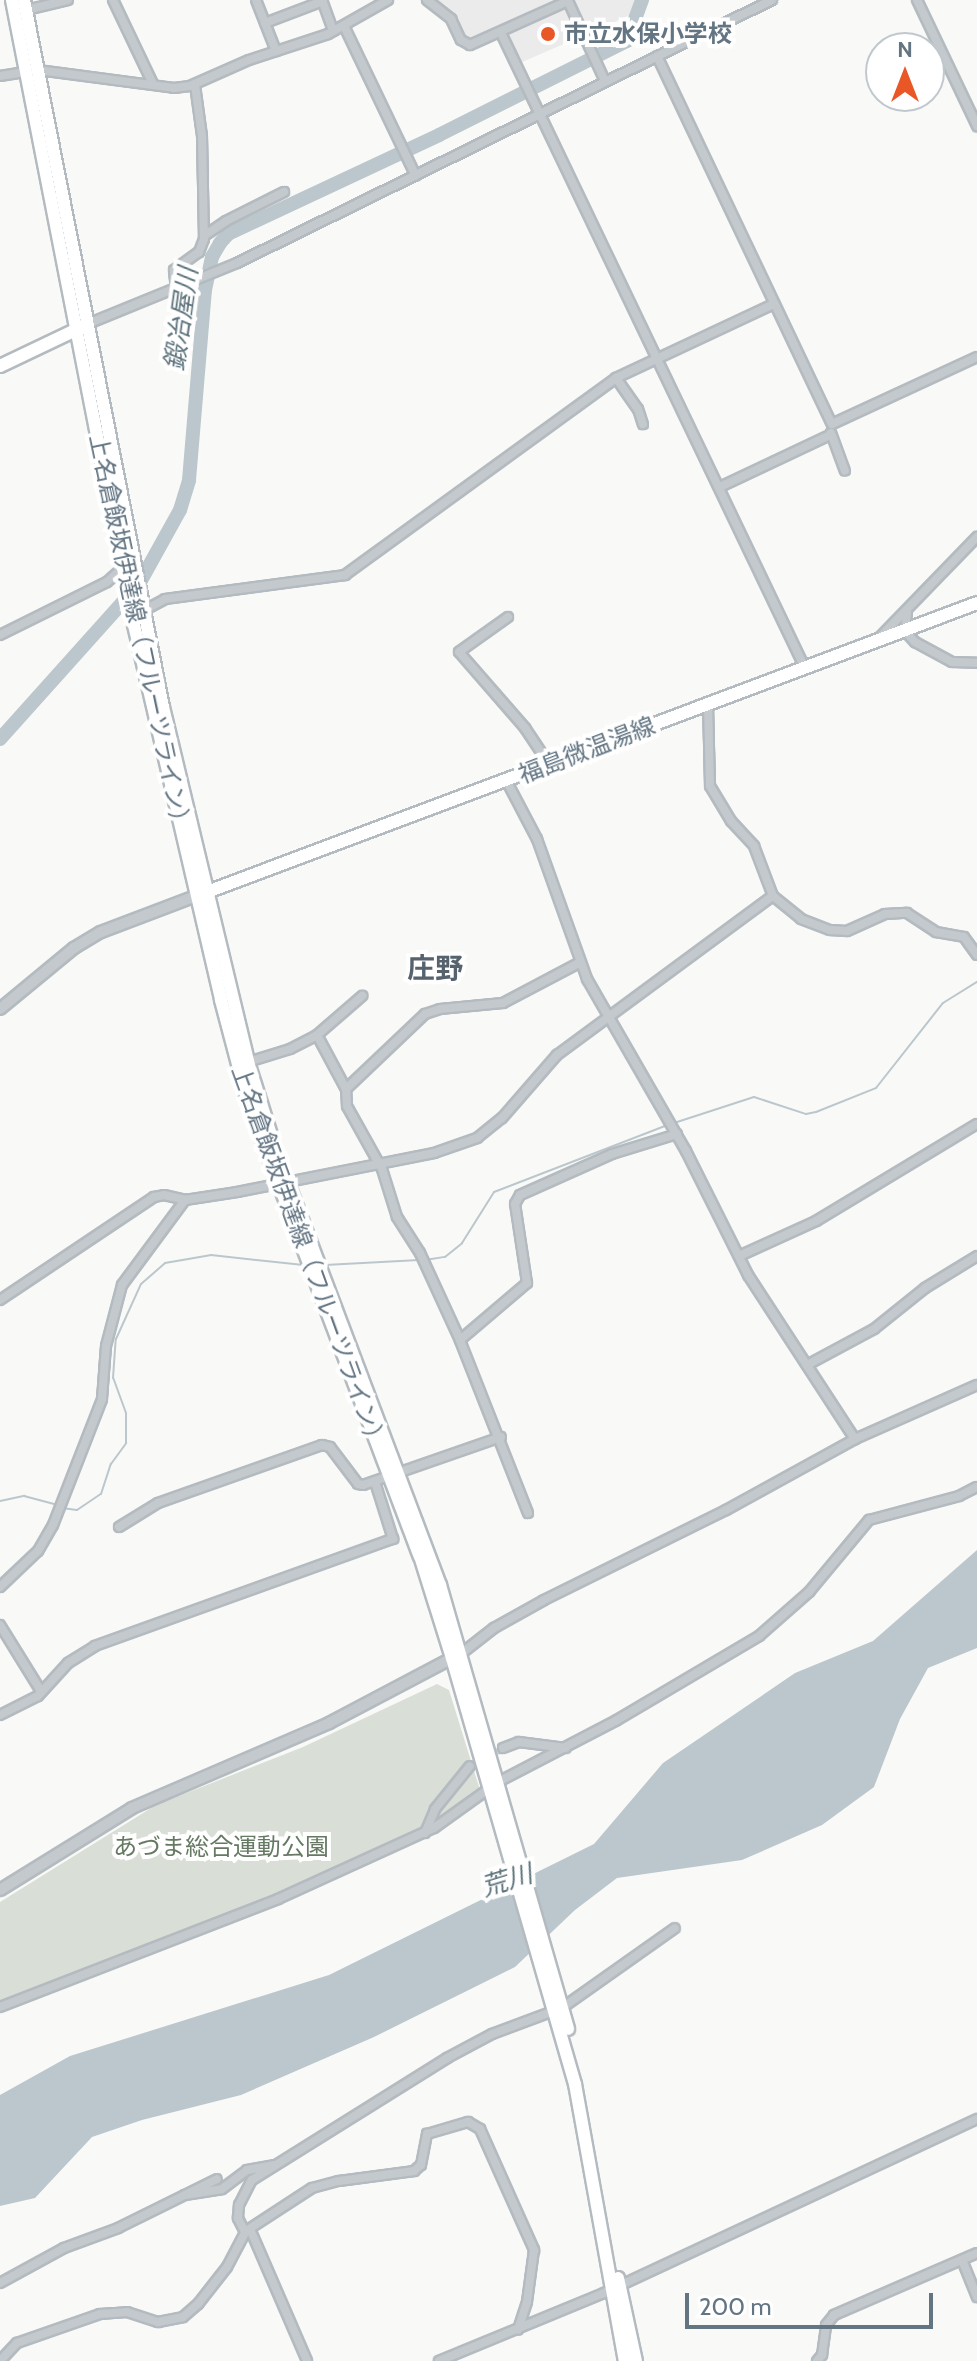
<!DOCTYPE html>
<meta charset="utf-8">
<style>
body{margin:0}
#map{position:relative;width:977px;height:2361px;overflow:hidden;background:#f9faf7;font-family:Cabin,"Noto Sans JP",sans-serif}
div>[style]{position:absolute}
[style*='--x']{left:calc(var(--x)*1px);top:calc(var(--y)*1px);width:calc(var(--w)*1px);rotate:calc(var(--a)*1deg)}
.built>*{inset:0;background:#eaebea}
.green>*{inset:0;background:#d9dfd6}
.water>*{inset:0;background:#bbc7cc}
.stream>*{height:2px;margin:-1px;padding:0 1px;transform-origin:1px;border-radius:1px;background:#bbc7cc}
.river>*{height:14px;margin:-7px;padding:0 7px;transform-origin:7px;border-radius:7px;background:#bbc7cc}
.minor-tunnel>*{height:8px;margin-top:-4px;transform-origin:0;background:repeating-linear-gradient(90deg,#d4d9da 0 8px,transparent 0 12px)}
.roads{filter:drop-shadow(2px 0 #b4bbc0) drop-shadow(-2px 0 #b4bbc0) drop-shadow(0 2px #b4bbc0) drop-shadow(0 -2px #b4bbc0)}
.minor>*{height:8px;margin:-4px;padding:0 4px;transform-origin:4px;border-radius:4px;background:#c4c9cd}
.tertiary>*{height:10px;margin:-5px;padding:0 5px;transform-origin:5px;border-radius:5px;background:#c4c9cd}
.secondary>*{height:12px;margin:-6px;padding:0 6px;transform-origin:6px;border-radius:6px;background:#fff}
.primary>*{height:12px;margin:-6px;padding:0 6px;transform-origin:6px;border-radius:6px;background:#fff}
.dots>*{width:22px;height:22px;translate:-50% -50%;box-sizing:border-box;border:4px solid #fff;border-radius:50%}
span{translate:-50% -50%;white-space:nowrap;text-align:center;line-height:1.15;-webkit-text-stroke:8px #fff;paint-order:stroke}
.poi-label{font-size:24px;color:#637583;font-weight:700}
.left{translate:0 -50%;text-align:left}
.street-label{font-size:24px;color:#637583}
.park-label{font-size:24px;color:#667a63}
.water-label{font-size:26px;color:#5e747d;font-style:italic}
.quarter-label{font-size:28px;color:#56636e;font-weight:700}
.north{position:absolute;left:865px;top:32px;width:80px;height:80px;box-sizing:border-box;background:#fff;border:2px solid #c1c8cd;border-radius:50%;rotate:0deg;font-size:22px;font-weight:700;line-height:32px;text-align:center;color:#637583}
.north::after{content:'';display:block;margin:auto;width:28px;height:36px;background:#ea5727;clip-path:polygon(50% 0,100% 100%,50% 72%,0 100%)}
.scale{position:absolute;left:685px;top:2293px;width:248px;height:36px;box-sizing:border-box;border:4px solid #637583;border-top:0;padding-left:10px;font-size:24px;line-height:28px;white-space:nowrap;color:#637583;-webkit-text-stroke:6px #fff;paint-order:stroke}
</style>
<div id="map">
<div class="built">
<i style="clip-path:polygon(434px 0,645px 0,644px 9px,520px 63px,505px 28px,466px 39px,449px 11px)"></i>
</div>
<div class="green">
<i style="clip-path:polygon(437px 1684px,449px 1690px,480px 1790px,429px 1827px,339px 1871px,0 2002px,0 1902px,156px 1805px,303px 1747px)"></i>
</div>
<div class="water">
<i style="clip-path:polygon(977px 1550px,977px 1648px,928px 1668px,900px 1719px,874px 1787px,822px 1825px,742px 1860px,617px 1878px,575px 1910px,515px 1967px,374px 2037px,241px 2095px,142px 2120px,92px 2137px,35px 2198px,0 2206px,0 2095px,70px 2056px,329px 1975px,594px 1844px,663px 1763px,795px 1673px,873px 1641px)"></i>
</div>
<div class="stream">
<i style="--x:674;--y:1123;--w:84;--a:-18"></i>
<i style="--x:754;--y:1097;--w:55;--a:18.1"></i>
<i style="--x:806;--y:1114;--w:10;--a:-11"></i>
<i style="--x:816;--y:1112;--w:65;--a:-21.8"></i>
<i style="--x:876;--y:1088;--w:108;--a:-51.8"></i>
<i style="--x:943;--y:1003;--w:40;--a:-32"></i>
<i style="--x:425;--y:1260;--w:20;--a:-9"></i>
<i style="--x:445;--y:1257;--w:22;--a:-39"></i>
<i style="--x:462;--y:1243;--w:60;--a:-57.9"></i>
<i style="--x:494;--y:1192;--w:186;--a:-21.1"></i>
<i style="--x:325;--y:1265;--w:94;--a:-3"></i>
<i style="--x:0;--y:1501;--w:25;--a:-12"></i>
<i style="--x:24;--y:1496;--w:34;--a:15"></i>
<i style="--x:62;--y:1508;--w:15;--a:8"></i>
<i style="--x:77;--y:1510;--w:29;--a:-34"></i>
<i style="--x:101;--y:1494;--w:32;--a:-72"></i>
<i style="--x:111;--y:1464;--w:26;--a:-54"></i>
<i style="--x:126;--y:1443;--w:30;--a:-90"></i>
<i style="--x:126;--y:1413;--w:37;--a:-110"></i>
<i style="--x:113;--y:1378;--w:39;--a:-86"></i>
<i style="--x:116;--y:1339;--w:60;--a:-65.6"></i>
<i style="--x:141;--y:1284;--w:32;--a:-41"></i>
<i style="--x:165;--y:1263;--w:47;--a:-9.9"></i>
<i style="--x:211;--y:1255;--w:93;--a:6.2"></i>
</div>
<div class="river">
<i style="--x:0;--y:739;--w:208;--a:-48.1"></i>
<i style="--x:139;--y:584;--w:85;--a:-61"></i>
<i style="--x:180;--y:510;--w:31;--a:-73"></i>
<i style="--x:189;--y:480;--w:191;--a:-85.2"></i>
<i style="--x:205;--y:290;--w:34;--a:-78"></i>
<i style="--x:212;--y:257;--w:16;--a:-60"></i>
<i style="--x:220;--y:243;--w:12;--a:-48"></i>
<i style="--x:228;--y:234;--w:233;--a:-25.1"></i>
<i style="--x:439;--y:135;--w:210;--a:-26.6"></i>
<i style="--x:627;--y:41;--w:44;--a:-69.9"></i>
</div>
<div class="minor-tunnel">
<i style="--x:470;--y:1766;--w:38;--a:-29"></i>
</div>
<div class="roads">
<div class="minor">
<i style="--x:113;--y:0;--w:93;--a:64.5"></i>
<i style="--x:256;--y:0;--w:55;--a:68.6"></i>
<i style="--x:322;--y:0;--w:33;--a:70"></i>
<i style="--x:427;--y:0;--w:31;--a:38"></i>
<i style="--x:451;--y:19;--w:23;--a:65"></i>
<i style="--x:461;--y:40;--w:10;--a:29"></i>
<i style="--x:470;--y:45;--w:107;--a:-24.2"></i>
<i style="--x:568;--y:1;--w:88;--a:65.2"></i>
<i style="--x:917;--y:0;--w:140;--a:64.5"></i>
<i style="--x:26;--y:10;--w:43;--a:-13.4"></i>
<i style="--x:265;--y:23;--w:62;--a:-20.8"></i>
<i style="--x:344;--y:26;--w:166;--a:64.4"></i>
<i style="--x:501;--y:33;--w:704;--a:64.42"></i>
<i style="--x:657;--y:56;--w:407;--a:64.6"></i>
<i style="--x:832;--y:424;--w:160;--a:-24.8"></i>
<i style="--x:0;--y:76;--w:38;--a:-9"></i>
<i style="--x:38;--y:70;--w:137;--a:7.5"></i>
<i style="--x:174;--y:88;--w:16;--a:-7"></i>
<i style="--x:190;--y:86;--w:64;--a:-23.8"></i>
<i style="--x:249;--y:60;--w:83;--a:-18.2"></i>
<i style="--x:328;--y:34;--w:69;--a:-29.5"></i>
<i style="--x:204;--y:236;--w:27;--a:-34"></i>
<i style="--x:226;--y:221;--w:65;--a:-26.6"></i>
<i style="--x:176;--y:290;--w:20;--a:-96"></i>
<i style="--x:174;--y:270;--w:31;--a:-36"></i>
<i style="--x:199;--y:252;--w:14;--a:-69"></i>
<i style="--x:204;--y:239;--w:103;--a:-91.1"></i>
<i style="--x:202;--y:136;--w:51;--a:-97.8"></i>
<i style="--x:90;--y:323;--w:159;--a:-22.2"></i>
<i style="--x:237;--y:263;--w:596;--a:-26.18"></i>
<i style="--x:616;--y:378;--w:38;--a:55"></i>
<i style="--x:638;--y:409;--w:16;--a:72"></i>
<i style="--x:831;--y:433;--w:40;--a:69.8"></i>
<i style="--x:720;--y:487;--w:122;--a:-25.3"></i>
<i style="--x:141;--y:612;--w:27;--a:-28"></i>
<i style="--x:165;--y:599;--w:182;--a:-7.6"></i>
<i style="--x:345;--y:575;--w:335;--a:-36"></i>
<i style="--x:616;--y:378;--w:174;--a:-25.1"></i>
<i style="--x:907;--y:612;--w:19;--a:96"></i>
<i style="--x:905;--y:631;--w:15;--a:48"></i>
<i style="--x:915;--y:642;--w:42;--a:28.4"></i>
<i style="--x:952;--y:662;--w:25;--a:2"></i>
<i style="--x:508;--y:617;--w:60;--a:144.5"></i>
<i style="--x:459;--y:652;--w:101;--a:49"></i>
<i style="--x:525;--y:728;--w:43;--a:56.3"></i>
<i style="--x:0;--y:635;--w:119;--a:-26.4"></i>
<i style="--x:107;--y:582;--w:36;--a:-42"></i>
<i style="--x:879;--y:638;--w:141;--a:-45.9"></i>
<i style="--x:708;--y:704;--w:82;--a:88.6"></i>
<i style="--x:710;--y:786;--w:41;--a:59"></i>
<i style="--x:731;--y:821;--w:34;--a:47"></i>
<i style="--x:754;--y:846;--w:53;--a:69.2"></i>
<i style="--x:773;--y:896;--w:36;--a:39"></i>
<i style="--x:801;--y:919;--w:31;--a:21"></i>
<i style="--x:830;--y:930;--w:17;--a:3"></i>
<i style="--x:847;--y:931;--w:42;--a:-24.1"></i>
<i style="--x:885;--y:914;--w:22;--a:-3"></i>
<i style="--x:907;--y:913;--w:35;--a:33"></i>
<i style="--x:936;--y:932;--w:28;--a:10"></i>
<i style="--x:964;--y:937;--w:22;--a:54"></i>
<i style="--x:506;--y:780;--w:67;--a:62.3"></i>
<i style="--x:537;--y:839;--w:149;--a:70.3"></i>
<i style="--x:587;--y:979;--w:198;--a:60.1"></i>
<i style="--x:686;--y:1151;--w:139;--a:63.4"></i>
<i style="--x:748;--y:1275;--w:196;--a:56.9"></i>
<i style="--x:317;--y:1035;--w:61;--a:61.8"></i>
<i style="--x:248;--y:1062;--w:44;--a:-17.2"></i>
<i style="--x:290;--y:1049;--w:30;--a:-27"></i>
<i style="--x:317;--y:1035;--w:60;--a:-40.9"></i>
<i style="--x:739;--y:1256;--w:85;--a:-24.4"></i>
<i style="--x:816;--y:1221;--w:188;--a:-31.1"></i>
<i style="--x:0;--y:1300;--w:185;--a:-33.8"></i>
<i style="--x:154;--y:1197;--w:10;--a:-11"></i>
<i style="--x:164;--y:1195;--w:22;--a:13"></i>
<i style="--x:185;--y:1200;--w:53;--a:-8.7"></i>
<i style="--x:237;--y:1192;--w:201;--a:-11.2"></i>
<i style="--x:434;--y:1153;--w:46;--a:-19.2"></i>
<i style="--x:477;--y:1138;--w:32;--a:-39"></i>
<i style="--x:502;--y:1118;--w:84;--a:-48.9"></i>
<i style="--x:557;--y:1055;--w:268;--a:-36.4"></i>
<i style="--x:460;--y:1340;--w:96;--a:-114.7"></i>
<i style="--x:420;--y:1253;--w:43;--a:-122.6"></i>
<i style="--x:397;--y:1217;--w:50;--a:-107.4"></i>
<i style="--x:382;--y:1169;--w:72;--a:-119.1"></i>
<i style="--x:347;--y:1106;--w:17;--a:-93"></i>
<i style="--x:346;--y:1089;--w:109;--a:-43.5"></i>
<i style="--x:425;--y:1014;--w:16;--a:-18"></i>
<i style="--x:440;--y:1009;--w:63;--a:-5.4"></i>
<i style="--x:503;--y:1003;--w:86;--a:-27.8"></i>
<i style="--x:807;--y:1365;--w:76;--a:-28.2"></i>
<i style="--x:874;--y:1329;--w:65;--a:-38.8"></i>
<i style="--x:925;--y:1288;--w:61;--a:-31.6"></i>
<i style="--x:528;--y:1513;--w:186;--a:-111.5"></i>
<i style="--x:460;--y:1340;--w:88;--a:-40.4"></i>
<i style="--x:527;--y:1283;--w:80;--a:-98.6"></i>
<i style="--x:515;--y:1204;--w:10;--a:-61"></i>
<i style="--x:520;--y:1195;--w:101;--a:-24"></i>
<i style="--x:612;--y:1154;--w:68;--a:-17.1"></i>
<i style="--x:119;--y:1527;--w:46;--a:-31.6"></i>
<i style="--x:158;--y:1503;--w:174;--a:-19.5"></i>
<i style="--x:322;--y:1445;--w:8;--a:14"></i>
<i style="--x:330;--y:1447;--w:46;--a:52.9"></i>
<i style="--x:358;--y:1484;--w:5;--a:11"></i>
<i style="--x:363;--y:1485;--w:146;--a:-19.2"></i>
<i style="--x:0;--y:1587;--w:52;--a:-43.5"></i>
<i style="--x:38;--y:1551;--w:30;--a:-60"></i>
<i style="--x:53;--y:1525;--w:135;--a:-68.7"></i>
<i style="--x:102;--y:1399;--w:53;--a:-85.7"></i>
<i style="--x:106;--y:1346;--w:63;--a:-75.3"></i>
<i style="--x:122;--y:1285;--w:106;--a:-53.5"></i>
<i style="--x:0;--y:1625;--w:78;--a:58.2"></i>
<i style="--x:462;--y:1653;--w:41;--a:-38"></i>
<i style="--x:494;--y:1628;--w:57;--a:-29.2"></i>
<i style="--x:544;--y:1600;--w:203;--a:-26.3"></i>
<i style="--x:726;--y:1510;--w:147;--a:-28.8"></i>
<i style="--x:855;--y:1439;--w:133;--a:-23.9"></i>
<i style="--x:0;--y:1715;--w:42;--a:-26.6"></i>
<i style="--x:38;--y:1696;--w:45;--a:-47.7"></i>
<i style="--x:68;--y:1663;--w:32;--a:-32"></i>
<i style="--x:95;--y:1646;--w:317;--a:-19.8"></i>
<i style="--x:393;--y:1539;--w:60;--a:-107.5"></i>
<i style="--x:503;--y:1748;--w:17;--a:-21"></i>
<i style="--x:519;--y:1742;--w:47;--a:7.3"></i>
<i style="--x:425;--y:1833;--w:26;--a:-67"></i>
<i style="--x:435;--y:1809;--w:55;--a:-50.9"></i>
<i style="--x:0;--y:2007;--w:298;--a:-21.2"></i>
<i style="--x:278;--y:1899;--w:171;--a:-24.5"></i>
<i style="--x:434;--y:1828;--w:79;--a:-35.7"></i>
<i style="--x:498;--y:1782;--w:134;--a:-27.5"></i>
<i style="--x:617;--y:1720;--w:165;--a:-30.6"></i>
<i style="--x:759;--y:1636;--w:67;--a:-41.3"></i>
<i style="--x:809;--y:1592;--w:94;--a:-50.2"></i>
<i style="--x:869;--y:1520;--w:93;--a:-14.9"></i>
<i style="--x:959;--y:1496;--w:20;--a:-27"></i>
<i style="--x:185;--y:2195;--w:37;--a:-9"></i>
<i style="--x:222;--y:2189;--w:31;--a:-37"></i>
<i style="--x:247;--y:2170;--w:27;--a:-10"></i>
<i style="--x:250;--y:2229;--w:144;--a:66.6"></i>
<i style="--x:245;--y:2232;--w:16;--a:-117"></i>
<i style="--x:238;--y:2218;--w:13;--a:-86"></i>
<i style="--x:239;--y:2205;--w:28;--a:-63"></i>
<i style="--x:252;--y:2180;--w:230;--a:-32"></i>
<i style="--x:447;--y:2058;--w:51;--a:-28.1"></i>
<i style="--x:492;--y:2034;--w:75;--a:-20.4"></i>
<i style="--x:562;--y:2008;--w:138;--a:-35.3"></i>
<i style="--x:962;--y:2260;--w:40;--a:68"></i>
<i style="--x:0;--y:2283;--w:73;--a:-28.7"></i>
<i style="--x:64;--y:2248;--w:58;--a:-20.3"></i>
<i style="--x:118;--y:2228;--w:110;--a:-26.3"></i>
<i style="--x:0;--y:2361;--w:25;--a:-47"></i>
<i style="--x:17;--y:2343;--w:88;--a:-19.3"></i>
<i style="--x:100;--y:2314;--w:27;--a:-4"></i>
<i style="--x:127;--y:2312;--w:33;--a:18"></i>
<i style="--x:158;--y:2322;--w:25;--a:-11"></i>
<i style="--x:183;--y:2317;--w:20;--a:-41"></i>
<i style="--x:198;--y:2304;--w:47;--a:-51.9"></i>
<i style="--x:227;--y:2267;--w:41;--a:-62.2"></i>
<i style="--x:246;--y:2231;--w:79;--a:-33.1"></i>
<i style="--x:312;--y:2188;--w:28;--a:-15"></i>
<i style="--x:339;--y:2181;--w:76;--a:-7.6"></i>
<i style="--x:414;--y:2171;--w:9;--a:-41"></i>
<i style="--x:421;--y:2165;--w:32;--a:-79"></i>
<i style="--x:427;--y:2134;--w:43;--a:-16.3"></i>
<i style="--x:468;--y:2122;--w:14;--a:30"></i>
<i style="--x:480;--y:2129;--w:133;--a:65.9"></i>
<i style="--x:534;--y:2250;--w:52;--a:97.7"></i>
<i style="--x:527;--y:2302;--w:29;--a:108"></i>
<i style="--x:439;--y:2361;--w:178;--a:-22.4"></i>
<i style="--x:604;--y:2293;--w:412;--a:-25"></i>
<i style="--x:817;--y:2361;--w:8;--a:-50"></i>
<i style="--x:822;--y:2355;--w:30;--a:-82"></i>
<i style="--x:826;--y:2325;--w:13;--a:-51"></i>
<i style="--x:834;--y:2315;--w:156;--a:-23.4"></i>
</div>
<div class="tertiary">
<i style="--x:0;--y:1009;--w:96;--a:-39.5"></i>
<i style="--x:74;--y:948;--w:31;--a:-31"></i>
<i style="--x:101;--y:932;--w:102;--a:-20.8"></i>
<i style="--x:0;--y:1890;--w:155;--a:-31.8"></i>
<i style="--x:132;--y:1808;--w:215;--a:-23.3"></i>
<i style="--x:329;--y:1723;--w:144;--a:-27.8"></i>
</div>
<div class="secondary">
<i style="--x:0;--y:366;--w:93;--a:-25.5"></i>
<i style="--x:199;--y:895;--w:831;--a:-20.57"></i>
</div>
<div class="primary">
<i style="--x:12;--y:0;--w:637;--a:78.95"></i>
<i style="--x:134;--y:625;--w:385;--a:76.9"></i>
<i style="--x:221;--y:1000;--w:106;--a:75.2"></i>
<i style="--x:248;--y:1102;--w:485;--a:69.3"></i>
<i style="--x:420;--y:1556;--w:107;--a:72.6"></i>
<i style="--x:452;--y:1658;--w:443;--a:73.9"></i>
<i style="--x:575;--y:2084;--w:281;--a:79.8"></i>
<i style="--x:24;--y:0;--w:721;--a:78.88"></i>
<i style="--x:163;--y:707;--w:365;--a:76.5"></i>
<i style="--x:248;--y:1062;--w:93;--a:72.5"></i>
<i style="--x:276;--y:1151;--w:464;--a:69.3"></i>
<i style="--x:440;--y:1585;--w:462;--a:73.9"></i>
<i style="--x:618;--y:2278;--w:85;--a:77.8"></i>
</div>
</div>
<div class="dots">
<i style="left:548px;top:34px;background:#ea5727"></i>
</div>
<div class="poi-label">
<span class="left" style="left:564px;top:34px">市立水保小学校</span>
</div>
<div class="street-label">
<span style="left:140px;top:634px;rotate:78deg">上名倉飯坂伊達線（フルーツライン）</span>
<span style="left:587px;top:750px;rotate:-21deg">福島微温湯線</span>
<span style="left:309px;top:1258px;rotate:70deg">上名倉飯坂伊達線（フルーツライン）</span>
</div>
<div class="park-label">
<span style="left:221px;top:1847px">あづま総合運動公園</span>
</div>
<div class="water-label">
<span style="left:182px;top:319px;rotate:-82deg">鍛冶屋川</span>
<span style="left:507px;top:1881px;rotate:-17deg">荒川</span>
</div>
<div class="quarter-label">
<span style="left:435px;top:968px">庄野</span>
</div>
<div class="north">N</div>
<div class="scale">200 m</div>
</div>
